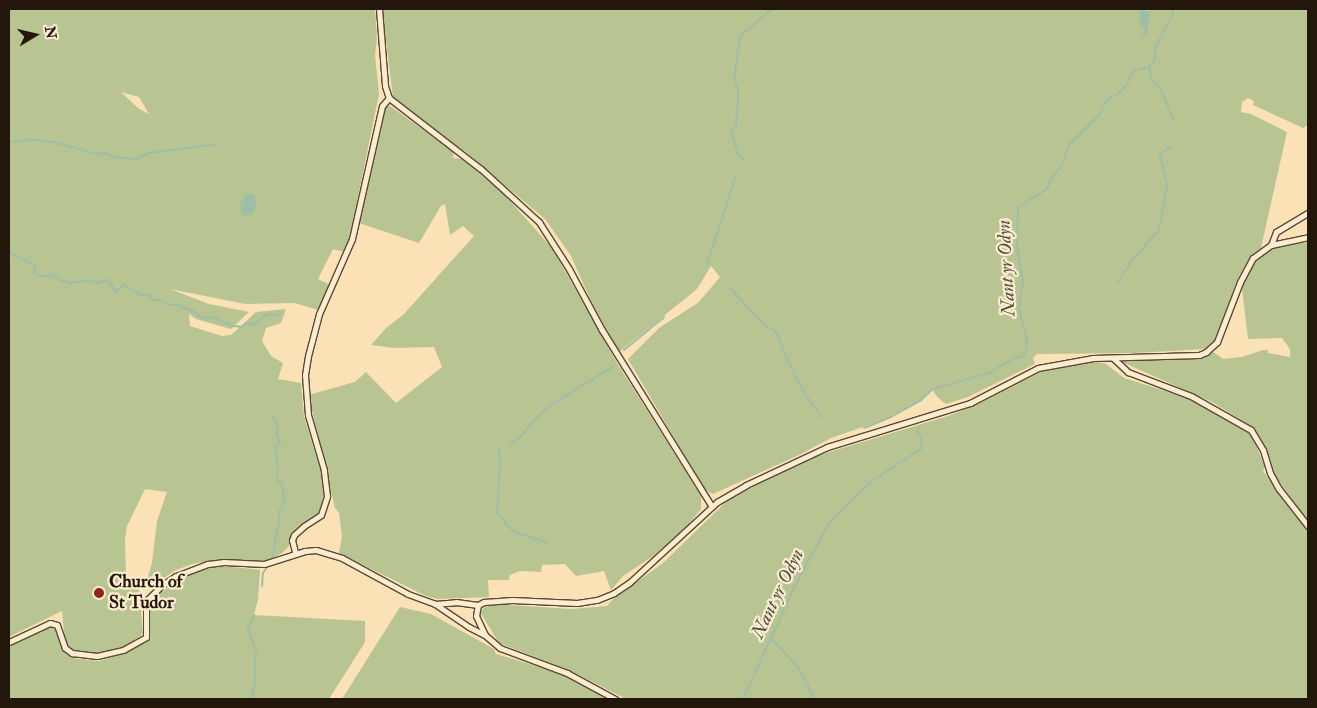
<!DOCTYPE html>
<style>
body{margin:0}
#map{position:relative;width:1317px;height:708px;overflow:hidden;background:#fae1b6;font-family:"IM FELL Double Pica",serif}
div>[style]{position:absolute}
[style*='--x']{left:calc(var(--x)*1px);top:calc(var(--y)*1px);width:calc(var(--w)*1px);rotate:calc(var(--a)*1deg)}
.green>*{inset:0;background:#b8c492}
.water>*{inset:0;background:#9fbea8}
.stream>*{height:2px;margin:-1px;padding:0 1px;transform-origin:1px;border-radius:1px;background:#9fbea8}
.roads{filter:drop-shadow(1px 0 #594936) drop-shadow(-1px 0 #594936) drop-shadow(0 1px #594936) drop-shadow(0 -1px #594936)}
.minor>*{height:5px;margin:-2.5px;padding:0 2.5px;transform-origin:2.5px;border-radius:2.5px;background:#fcecd0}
.dots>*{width:14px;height:14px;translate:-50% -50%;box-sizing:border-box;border:2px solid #fcecd0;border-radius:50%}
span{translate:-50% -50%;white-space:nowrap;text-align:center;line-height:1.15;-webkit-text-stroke:4.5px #fcecd0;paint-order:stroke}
.poi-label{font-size:18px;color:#23160b;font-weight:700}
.left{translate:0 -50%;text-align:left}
.water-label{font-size:19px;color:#4e5142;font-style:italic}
.frame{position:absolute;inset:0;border:10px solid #23160b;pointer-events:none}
.north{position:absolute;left:10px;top:10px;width:50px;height:50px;-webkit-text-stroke:4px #fcecd0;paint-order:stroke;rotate:81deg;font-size:14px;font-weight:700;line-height:20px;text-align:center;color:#23160b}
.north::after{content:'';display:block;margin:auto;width:18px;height:22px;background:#23160b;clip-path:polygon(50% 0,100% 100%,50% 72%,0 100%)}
</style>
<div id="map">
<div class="green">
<i style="clip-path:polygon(evenodd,9px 9px,375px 9px,377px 38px,375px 55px,379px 94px,350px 236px,345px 252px,333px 249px,318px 279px,330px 285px,318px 310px,295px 303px,245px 304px,170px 289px,209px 304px,249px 312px,231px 329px,196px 319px,189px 314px,190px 326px,222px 336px,231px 335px,256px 312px,286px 309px,281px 323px,266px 328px,262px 341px,271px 356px,283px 363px,278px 379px,301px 383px,304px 416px,325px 485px,322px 504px,317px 515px,299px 526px,292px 534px,289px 546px,282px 553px,273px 558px,257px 563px,223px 559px,192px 564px,176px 570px,164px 578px,146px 583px,152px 563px,157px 521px,167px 492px,145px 489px,127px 526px,125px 539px,126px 577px,136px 579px,139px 587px,143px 634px,124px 647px,96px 653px,84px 653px,68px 648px,65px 642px,62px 611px,9px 637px,9px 9px,121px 92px,139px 97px,149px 114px,139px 109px,121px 92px)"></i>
<i style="clip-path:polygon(382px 9px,1139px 9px,1144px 30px,1142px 38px,1148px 33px,1149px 9px,1308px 9px,1308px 125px,1303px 128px,1253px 105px,1254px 101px,1248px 98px,1242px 102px,1241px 112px,1251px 114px,1287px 132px,1261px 248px,1250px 257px,1238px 278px,1217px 336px,1212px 344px,1205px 349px,1135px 353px,1037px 354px,1033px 358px,1035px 364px,968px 397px,946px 404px,937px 397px,932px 389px,921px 400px,889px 418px,831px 438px,799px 455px,713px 494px,704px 489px,628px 359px,659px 328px,699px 302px,720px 277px,711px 266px,697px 289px,619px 352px,592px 303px,571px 256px,545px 219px,467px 153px,424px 123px,393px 97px)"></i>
<i style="clip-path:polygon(390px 106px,454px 152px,453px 158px,463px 159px,502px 192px,552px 248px,617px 363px,701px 496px,701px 509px,686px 527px,653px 556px,623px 576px,611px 590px,604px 571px,576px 576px,565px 564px,542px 565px,541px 572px,520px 571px,510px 575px,509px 580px,488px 580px,489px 597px,438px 599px,426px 596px,339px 553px,342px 536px,339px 513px,335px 508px,309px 399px,312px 394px,355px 382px,366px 372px,396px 403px,442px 367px,434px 347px,394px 348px,371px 345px,386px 328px,403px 315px,474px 236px,463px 226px,450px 235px,445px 204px,441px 206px,419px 243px,359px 223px,385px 107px)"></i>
<i style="clip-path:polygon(1308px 242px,1308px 522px,1274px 474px,1260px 438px,1251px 426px,1212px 402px,1122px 362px,1123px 360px,1144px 359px,1193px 358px,1206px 355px,1212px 351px,1223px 359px,1242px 357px,1263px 350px,1268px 350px,1268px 353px,1290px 357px,1290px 349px,1282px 338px,1248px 339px,1242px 289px,1250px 266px,1259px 258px,1274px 247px)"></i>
<i style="clip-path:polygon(1093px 361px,1106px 364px,1124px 378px,1188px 398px,1242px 428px,1252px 436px,1265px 467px,1263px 471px,1308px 531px,1308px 699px,626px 699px,569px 670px,499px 643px,480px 612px,487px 605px,494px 604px,572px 609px,607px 606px,612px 600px,663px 563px,727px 501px,803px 460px,948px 416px,978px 404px,1043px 371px)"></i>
<i style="clip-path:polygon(223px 566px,260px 570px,258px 599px,254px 615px,365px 621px,365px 642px,329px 699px,9px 699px,9px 646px,26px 636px,44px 629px,52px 627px,57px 629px,64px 652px,72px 658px,80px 659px,100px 661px,127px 652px,145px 642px,150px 635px,147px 604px,151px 599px,188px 575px,204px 568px)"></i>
<i style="clip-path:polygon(400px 607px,431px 614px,494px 649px,496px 654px,559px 673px,608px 699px,342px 699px)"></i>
</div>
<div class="water">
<i style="clip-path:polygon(1139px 9px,1150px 11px,1148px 33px,1141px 39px,1144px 30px,1140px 25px)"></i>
<i style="clip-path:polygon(250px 193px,255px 195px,256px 204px,253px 213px,245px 216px,241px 213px,240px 203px,246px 194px)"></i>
</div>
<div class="stream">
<i style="--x:1149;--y:68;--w:9;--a:77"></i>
<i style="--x:1151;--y:77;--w:6;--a:72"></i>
<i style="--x:1153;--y:83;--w:8;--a:30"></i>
<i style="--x:1160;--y:87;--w:35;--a:68"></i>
<i style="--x:9;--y:142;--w:24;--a:-5"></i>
<i style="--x:33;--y:140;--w:20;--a:6"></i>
<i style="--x:53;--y:142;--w:46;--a:15.3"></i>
<i style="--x:97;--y:154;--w:7;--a:-8"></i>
<i style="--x:104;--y:153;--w:12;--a:20"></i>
<i style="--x:115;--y:157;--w:20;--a:6"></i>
<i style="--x:135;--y:159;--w:16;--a:-22"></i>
<i style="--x:150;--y:153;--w:68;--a:-7.7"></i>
<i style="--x:744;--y:159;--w:8;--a:-140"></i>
<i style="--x:738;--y:154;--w:24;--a:-107"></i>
<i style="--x:731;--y:131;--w:7;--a:-45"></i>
<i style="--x:736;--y:126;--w:26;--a:-86"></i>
<i style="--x:738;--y:100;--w:10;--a:-90"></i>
<i style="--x:738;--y:90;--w:12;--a:-110"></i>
<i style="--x:734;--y:79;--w:43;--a:-82.1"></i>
<i style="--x:740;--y:36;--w:42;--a:-40.2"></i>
<i style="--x:9;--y:252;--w:30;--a:28"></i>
<i style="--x:35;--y:266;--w:6;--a:99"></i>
<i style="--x:34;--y:272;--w:8;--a:30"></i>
<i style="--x:41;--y:276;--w:8;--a:7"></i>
<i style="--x:49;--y:277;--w:5;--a:-37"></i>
<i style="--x:53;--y:274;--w:9;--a:41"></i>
<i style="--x:60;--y:280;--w:10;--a:17"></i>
<i style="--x:70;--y:283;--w:18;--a:-9"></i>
<i style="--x:88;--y:280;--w:9;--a:18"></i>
<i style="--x:97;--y:283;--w:11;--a:-15"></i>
<i style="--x:108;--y:280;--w:14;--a:56"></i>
<i style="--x:116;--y:292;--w:11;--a:-41"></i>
<i style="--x:124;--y:285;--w:20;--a:30"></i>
<i style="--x:141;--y:295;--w:8;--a:0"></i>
<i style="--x:149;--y:295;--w:6;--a:51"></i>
<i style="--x:153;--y:300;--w:9;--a:0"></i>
<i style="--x:162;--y:300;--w:5;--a:53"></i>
<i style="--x:165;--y:304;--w:12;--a:5"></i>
<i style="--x:177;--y:305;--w:17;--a:21"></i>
<i style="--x:193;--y:311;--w:11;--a:38"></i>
<i style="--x:202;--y:318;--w:10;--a:-6"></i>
<i style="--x:212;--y:317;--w:23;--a:23"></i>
<i style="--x:233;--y:326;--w:10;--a:6"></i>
<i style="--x:243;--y:327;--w:5;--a:-53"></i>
<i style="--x:246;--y:323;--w:6;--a:18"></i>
<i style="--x:252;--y:325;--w:19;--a:-35"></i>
<i style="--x:268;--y:314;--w:11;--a:5"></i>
<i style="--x:707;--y:265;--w:95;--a:-72.1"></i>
<i style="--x:1118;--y:282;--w:27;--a:-57"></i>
<i style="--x:1133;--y:259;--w:39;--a:-48"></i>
<i style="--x:1159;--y:230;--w:46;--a:-79.9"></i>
<i style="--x:1167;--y:185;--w:32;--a:-103"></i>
<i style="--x:1160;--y:154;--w:14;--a:-34"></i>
<i style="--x:730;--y:288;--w:52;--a:47.4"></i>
<i style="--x:765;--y:326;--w:11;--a:22"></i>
<i style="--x:775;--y:330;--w:48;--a:66.6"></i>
<i style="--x:794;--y:374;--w:28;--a:60"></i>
<i style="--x:808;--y:398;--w:24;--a:54"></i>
<i style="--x:624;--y:350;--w:52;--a:-39.5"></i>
<i style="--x:864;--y:428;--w:27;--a:-22"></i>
<i style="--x:889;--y:418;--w:37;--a:-29"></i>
<i style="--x:921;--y:400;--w:16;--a:-43"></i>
<i style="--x:933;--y:389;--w:58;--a:-15.9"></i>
<i style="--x:989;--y:373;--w:27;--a:-31"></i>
<i style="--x:1012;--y:359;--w:11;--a:-15"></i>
<i style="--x:1023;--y:356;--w:6;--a:-59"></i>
<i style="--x:1026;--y:351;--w:10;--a:-84"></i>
<i style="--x:1027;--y:341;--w:34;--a:-104"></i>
<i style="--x:1019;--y:308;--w:27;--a:-82"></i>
<i style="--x:1023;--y:281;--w:34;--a:-100"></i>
<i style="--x:1017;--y:248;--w:41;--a:-88.6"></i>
<i style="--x:1018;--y:207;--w:34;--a:-32"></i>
<i style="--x:1047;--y:189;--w:11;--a:-68"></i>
<i style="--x:1051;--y:179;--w:20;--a:-53"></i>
<i style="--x:1063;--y:163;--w:19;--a:-72"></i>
<i style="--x:1069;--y:145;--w:44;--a:-45"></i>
<i style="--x:1100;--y:114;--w:17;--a:-65"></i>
<i style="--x:1107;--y:99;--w:12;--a:-24"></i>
<i style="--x:1118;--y:94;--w:11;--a:-45"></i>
<i style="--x:1126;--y:86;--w:17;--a:-65"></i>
<i style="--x:1133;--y:71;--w:16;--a:-14"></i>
<i style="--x:1149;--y:67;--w:9;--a:-49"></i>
<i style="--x:1155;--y:60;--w:13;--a:-90"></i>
<i style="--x:1155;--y:47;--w:37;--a:-61"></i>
<i style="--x:1173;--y:15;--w:6;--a:-99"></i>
<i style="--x:509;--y:444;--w:12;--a:-31"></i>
<i style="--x:519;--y:438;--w:33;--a:-49"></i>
<i style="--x:541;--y:413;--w:20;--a:-37"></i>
<i style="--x:557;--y:401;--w:67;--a:-31.6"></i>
<i style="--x:499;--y:448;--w:13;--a:86"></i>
<i style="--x:500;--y:461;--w:52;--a:93.3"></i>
<i style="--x:497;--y:513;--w:25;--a:48"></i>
<i style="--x:514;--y:532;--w:35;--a:18"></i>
<i style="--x:272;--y:560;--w:39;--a:-80"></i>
<i style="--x:279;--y:522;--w:10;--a:-90"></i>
<i style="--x:279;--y:512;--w:13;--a:-63"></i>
<i style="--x:285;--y:500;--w:16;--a:-101"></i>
<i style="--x:282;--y:484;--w:6;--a:-141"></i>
<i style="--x:277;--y:480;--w:11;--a:-85"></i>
<i style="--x:278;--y:469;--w:21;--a:-98"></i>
<i style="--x:275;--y:448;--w:3;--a:-72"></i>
<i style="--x:276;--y:445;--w:4;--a:-14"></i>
<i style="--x:280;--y:444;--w:12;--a:-110"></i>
<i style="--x:276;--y:433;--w:7;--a:-74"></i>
<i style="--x:278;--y:426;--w:11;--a:-117"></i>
<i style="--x:262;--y:586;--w:13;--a:-86"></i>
<i style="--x:263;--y:573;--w:11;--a:-56"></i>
<i style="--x:771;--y:638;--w:40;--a:47"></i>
<i style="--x:798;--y:667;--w:36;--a:62"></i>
<i style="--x:251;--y:699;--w:18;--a:-77"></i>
<i style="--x:255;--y:681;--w:25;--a:-90"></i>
<i style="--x:255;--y:656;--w:4;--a:-56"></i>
<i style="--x:257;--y:653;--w:26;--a:-111"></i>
<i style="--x:248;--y:629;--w:15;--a:-67"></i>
<i style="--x:743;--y:699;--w:127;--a:-65.3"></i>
<i style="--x:796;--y:584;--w:69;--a:-61.6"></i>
<i style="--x:829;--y:523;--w:60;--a:-44.3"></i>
<i style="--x:872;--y:481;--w:60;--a:-33.4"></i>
<i style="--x:922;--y:448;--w:12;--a:-95"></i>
<i style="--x:921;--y:436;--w:6;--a:-141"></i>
<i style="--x:916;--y:432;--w:5;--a:-53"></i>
</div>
<div class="roads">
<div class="minor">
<i style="--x:379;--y:9;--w:77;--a:85.5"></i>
<i style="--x:385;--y:86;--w:13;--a:72"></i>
<i style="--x:389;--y:98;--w:116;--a:37.7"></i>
<i style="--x:481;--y:169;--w:79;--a:42.4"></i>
<i style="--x:539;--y:222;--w:56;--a:57.4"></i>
<i style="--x:569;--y:269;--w:69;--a:61.6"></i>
<i style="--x:602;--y:330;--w:208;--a:58.1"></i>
<i style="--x:1271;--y:245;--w:14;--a:-69"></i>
<i style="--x:1276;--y:232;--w:37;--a:-31"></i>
<i style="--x:1113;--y:358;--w:21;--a:43"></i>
<i style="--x:1128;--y:372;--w:67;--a:20.9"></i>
<i style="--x:1191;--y:396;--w:69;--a:29.5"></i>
<i style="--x:1251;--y:430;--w:23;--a:59"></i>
<i style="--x:1263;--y:450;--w:24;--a:73"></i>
<i style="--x:1270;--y:473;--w:18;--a:61"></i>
<i style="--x:1279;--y:489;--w:47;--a:51.9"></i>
<i style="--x:295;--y:552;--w:12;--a:-104"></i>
<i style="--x:292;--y:540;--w:5;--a:-68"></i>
<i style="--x:294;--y:535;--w:13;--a:-42"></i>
<i style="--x:304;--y:526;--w:20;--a:-33"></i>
<i style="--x:321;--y:515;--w:20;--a:-72"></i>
<i style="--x:327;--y:496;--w:26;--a:-97"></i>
<i style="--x:324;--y:470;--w:57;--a:-106.2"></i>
<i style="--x:308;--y:415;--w:40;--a:-94.3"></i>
<i style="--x:305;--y:375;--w:19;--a:-81"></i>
<i style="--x:308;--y:356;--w:43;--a:-75.3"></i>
<i style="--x:319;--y:314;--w:82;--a:-66.3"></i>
<i style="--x:352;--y:239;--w:136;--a:-77.3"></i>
<i style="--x:382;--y:106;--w:11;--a:-49"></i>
<i style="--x:435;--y:604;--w:41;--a:34.1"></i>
<i style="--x:469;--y:627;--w:18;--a:27"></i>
<i style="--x:485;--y:635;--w:20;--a:41"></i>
<i style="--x:500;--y:648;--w:72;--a:20.5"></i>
<i style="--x:567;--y:673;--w:55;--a:28.4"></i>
<i style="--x:485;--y:635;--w:21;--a:-115"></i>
<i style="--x:476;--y:616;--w:11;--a:-80"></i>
<i style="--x:478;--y:605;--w:7;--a:-27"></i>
<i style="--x:484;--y:602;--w:28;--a:-4"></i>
<i style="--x:512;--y:600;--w:65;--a:2.6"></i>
<i style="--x:577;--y:603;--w:20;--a:-9"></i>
<i style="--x:597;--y:600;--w:18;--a:-22"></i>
<i style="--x:614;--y:593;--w:18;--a:-34"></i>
<i style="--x:629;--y:583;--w:120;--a:-42.6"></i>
<i style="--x:717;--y:502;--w:34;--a:-30"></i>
<i style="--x:746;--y:485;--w:89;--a:-25.1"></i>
<i style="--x:827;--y:447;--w:150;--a:-17.1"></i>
<i style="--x:970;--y:403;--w:76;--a:-27.2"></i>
<i style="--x:1038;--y:368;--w:56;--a:-10.3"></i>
<i style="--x:1093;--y:358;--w:106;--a:-1.6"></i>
<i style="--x:1199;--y:355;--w:8;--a:-23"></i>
<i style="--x:1206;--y:352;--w:15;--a:-42"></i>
<i style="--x:1217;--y:342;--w:64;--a:-69"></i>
<i style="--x:1240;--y:282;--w:27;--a:-62"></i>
<i style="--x:1253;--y:258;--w:22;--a:-36"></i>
<i style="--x:1271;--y:245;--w:38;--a:-12"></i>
<i style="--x:9;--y:642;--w:45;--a:-24.9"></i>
<i style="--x:50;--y:623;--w:7;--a:16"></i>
<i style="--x:57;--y:625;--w:24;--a:71"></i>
<i style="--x:65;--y:648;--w:9;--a:36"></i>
<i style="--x:72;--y:653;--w:25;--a:7"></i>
<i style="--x:97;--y:656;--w:27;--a:-13"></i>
<i style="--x:123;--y:650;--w:26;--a:-29"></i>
<i style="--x:146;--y:637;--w:36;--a:-90"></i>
<i style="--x:146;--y:601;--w:21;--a:-45"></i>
<i style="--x:161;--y:586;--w:18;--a:-34"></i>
<i style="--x:176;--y:576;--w:34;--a:-21"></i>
<i style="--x:208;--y:564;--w:16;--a:-7"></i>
<i style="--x:224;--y:562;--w:40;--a:2.9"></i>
<i style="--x:264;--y:564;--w:43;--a:-17.6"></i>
<i style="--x:305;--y:551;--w:11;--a:-5"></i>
<i style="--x:316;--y:550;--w:27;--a:17"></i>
<i style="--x:342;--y:558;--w:75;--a:28.6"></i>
<i style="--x:408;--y:594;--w:29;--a:20"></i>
<i style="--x:435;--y:604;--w:21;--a:-5"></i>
<i style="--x:456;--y:602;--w:22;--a:8"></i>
</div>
</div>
<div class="dots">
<i style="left:99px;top:593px;background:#8f2418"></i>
</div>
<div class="poi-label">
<span class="left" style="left:109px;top:593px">Church of<br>St Tudor</span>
</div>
<div class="water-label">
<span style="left:1007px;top:268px;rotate:-93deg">Nant yr Odyn</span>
<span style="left:778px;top:594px;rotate:-64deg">Nant yr Odyn</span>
</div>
<div class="frame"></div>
<div class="north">N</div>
</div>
